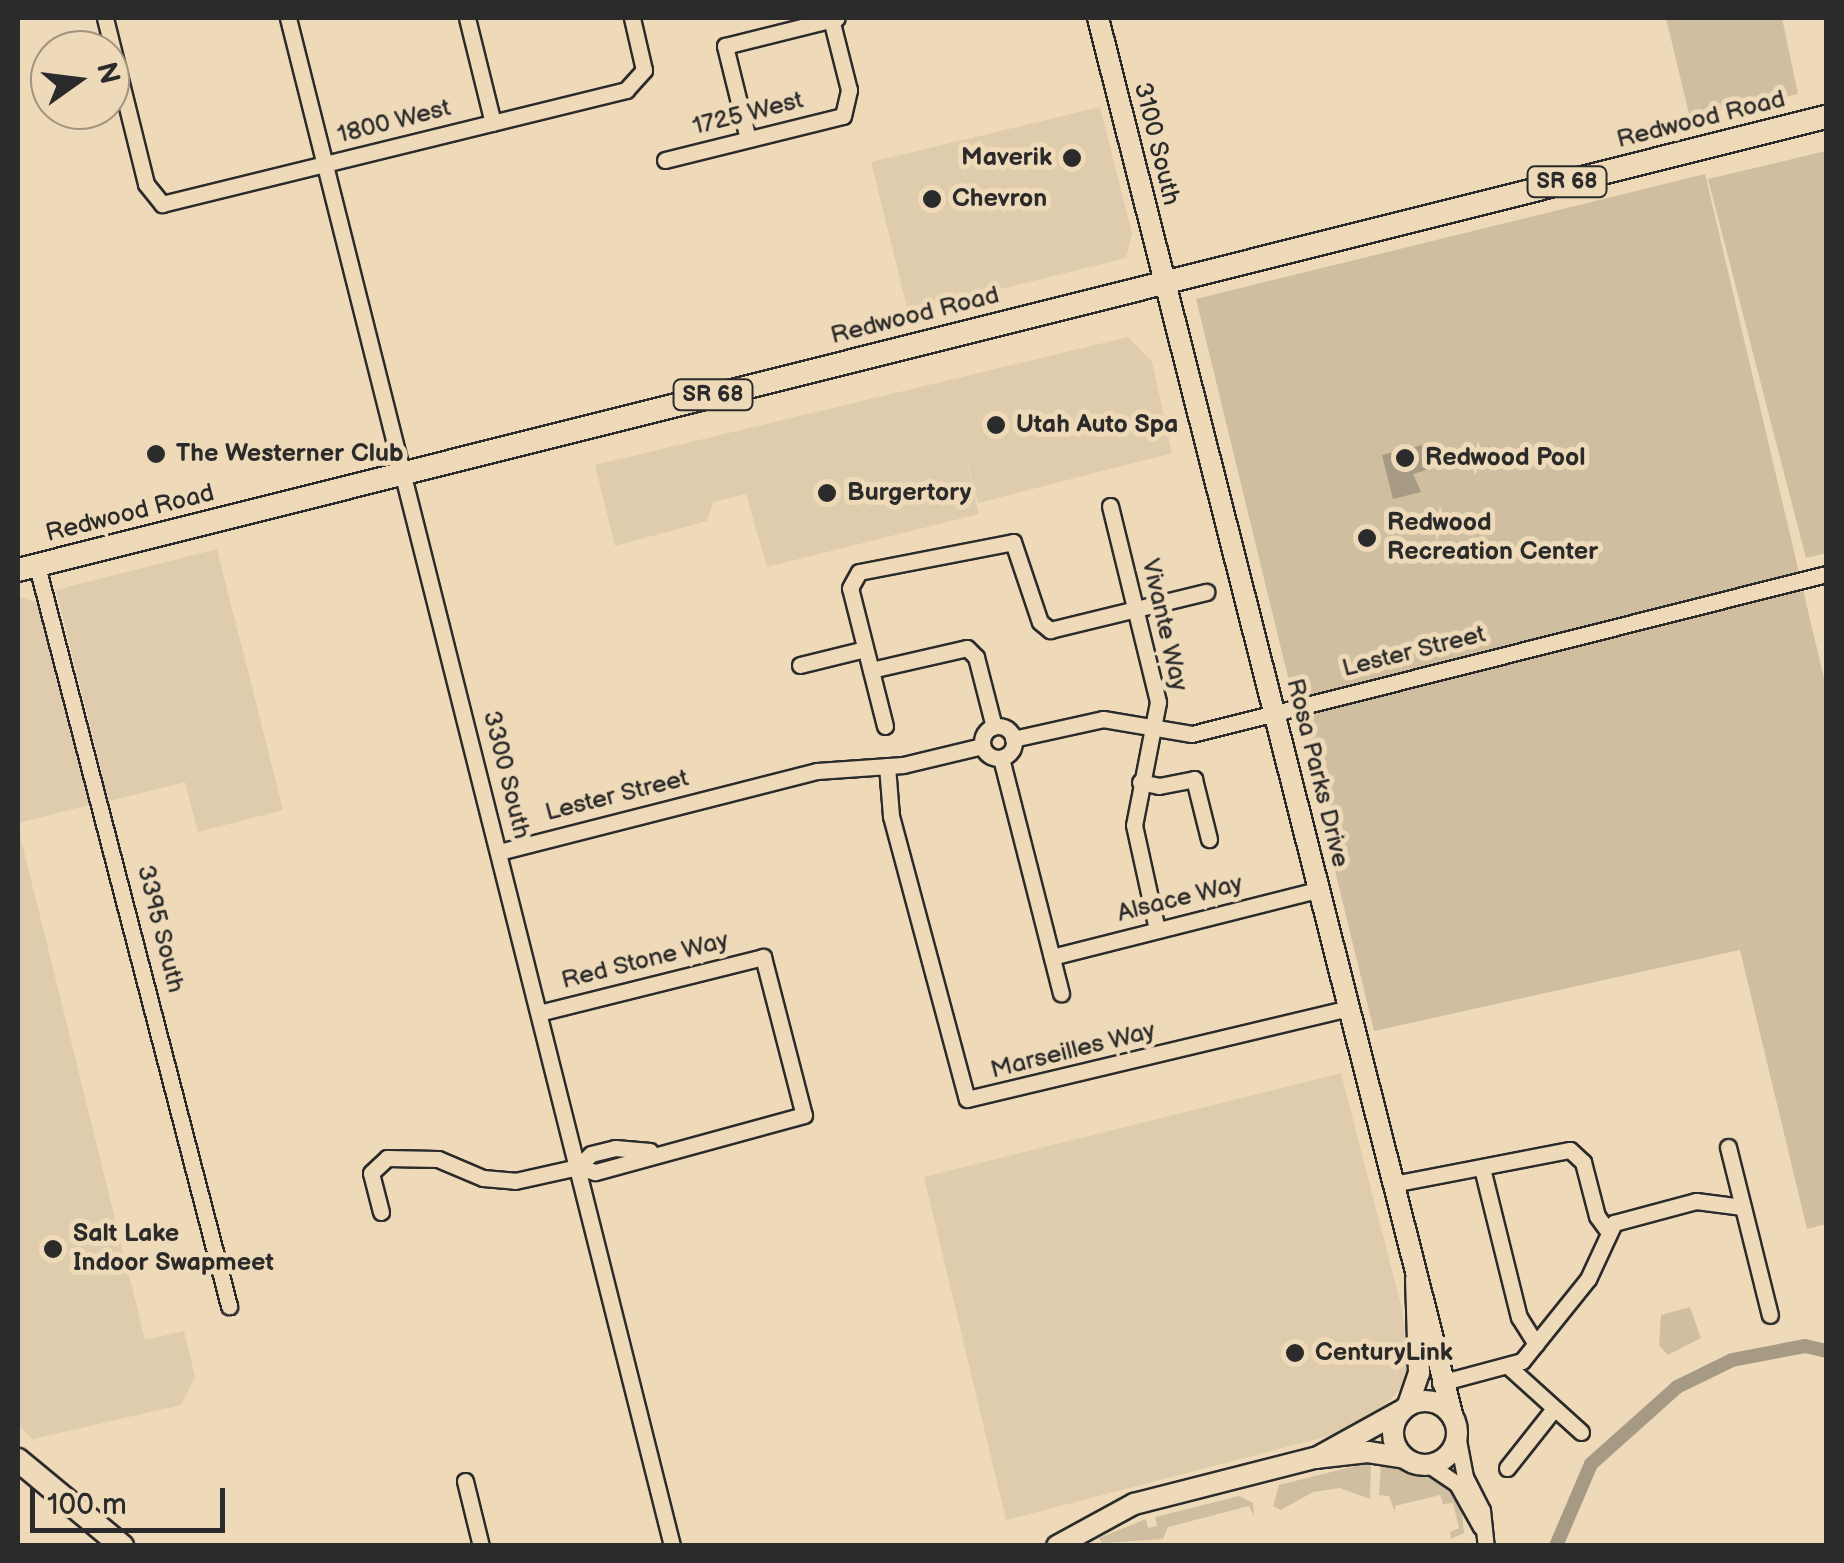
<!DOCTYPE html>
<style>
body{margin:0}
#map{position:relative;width:1844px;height:1563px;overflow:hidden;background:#eedab8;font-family:"Balsamiq Sans",sans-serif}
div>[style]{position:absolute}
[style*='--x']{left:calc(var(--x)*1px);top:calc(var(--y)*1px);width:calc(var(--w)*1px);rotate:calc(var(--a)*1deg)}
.built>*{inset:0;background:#dfccad}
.green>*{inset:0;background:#cfbea0}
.water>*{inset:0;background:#a79a84}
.canal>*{height:14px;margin:-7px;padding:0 7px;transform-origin:7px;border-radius:7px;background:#a79a84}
.roads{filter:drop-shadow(2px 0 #2b2b2b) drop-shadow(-2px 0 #2b2b2b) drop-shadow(0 2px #2b2b2b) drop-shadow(0 -2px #2b2b2b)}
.street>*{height:15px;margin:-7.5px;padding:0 7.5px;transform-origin:7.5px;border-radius:7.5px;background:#eedab8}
.street>.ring{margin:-7.5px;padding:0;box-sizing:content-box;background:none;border:15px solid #eedab8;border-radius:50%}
.secondary>*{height:20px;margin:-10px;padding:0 10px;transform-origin:10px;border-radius:10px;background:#eedab8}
.secondary>.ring{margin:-10px;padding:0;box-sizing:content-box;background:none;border:20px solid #eedab8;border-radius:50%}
.primary>*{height:22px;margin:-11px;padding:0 11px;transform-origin:11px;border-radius:11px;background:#eedab8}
.dots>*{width:28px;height:28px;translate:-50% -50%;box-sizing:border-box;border:5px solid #eedab8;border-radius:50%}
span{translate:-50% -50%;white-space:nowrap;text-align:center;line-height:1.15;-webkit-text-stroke:10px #eedab8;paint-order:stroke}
.shield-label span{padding:2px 8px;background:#eedab8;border:2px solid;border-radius:8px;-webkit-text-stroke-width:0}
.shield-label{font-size:22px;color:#2b2b2b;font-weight:700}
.street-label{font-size:25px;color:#2b2b2b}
.poi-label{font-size:25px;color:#2b2b2b;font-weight:700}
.right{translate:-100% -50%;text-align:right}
.left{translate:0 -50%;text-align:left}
.frame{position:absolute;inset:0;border:20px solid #2b2b2b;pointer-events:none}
.north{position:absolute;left:30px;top:30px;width:100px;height:100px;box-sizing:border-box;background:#eedab8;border:2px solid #a09480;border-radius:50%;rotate:76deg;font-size:28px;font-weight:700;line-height:40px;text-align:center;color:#2b2b2b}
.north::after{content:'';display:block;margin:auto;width:35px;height:45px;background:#2b2b2b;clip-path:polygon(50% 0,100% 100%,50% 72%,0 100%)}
.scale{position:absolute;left:30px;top:1488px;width:195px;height:45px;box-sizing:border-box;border:5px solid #2b2b2b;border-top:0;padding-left:12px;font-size:30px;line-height:35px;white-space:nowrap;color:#2b2b2b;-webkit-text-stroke:8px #eedab8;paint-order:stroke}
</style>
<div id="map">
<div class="built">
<i style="clip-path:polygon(1100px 107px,1132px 233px,1126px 258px,908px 312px,871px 162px)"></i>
<i style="clip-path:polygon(1128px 337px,1152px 362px,1172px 453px,978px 503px,964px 451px,979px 514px,767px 567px,746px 494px,713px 502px,707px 521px,615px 546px,595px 465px)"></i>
<i style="clip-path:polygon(217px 549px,283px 810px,198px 832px,185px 782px,109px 801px,56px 590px)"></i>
<i style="clip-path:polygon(18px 596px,37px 603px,89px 805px,18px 823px)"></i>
<i style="clip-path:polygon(18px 827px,145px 1340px,184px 1331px,195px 1377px,181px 1405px,33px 1439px,18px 1425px)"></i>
<i style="clip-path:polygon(1341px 1073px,1402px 1309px,1409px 1363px,1404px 1385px,1380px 1411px,1344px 1432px,1006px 1520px,924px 1177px)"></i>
</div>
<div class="green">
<i style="clip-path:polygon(1666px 18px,1782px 18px,1798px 94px,1690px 118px)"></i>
<i style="clip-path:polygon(1826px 151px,1826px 553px,1806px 558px,1708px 179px)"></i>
<i style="clip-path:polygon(1705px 174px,1826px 687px,1826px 1224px,1807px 1229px,1740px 950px,1374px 1031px,1196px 299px)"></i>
<i style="clip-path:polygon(1690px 1307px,1701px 1338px,1668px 1355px,1659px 1345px,1661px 1315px)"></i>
<i style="clip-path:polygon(1371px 1462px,1370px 1499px,1340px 1488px,1313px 1492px,1281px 1510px,1273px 1506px,1279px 1485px)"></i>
<i style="clip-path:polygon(1381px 1464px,1447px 1482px,1461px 1502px,1464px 1533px,1451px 1539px,1450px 1532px,1459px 1528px,1453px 1503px,1443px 1504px,1440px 1495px,1395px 1506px,1395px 1513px,1389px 1496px,1379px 1495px)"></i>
<i style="clip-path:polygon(1239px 1496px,1253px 1503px,1254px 1516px,1249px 1506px,1168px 1527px,1163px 1539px,1102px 1543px,1099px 1538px,1146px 1519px,1148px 1528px,1157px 1526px,1155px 1517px)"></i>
</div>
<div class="water">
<i style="clip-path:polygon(1430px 443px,1436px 467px,1413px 474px,1421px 492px,1393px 499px,1382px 455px)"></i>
</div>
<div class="canal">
<i style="--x:1556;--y:1546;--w:89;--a:-66.9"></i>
<i style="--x:1591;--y:1464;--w:115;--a:-41.8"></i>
<i style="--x:1677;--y:1387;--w:61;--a:-26.1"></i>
<i style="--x:1732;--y:1360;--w:74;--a:-10.9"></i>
<i style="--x:1805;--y:1346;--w:22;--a:13"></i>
</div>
<div class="roads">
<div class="street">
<i style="--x:105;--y:18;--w:171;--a:76.1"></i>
<i style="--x:146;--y:184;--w:26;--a:51"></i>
<i style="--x:162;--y:204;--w:478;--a:-13.8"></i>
<i style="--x:626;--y:90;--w:27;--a:-48"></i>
<i style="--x:644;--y:70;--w:53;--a:-103"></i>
<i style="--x:288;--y:18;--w:1576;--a:75.89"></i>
<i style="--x:467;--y:18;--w:108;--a:76.1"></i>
<i style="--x:748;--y:139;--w:96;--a:-103.9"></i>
<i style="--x:725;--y:46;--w:115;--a:-14"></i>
<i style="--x:665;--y:160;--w:183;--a:-13.9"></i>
<i style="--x:843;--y:116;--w:27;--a:-77"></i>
<i style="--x:849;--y:90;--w:73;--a:-104.2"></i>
<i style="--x:1110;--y:506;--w:202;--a:76.2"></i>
<i style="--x:1158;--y:702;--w:125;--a:101"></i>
<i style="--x:1134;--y:825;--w:107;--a:77.6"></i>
<i style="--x:37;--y:566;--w:765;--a:75.45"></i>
<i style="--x:800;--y:665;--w:67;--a:-13.8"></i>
<i style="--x:871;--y:670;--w:98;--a:-12.9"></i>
<i style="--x:967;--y:648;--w:13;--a:45"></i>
<i style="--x:976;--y:657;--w:72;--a:75.6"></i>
<i style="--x:885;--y:726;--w:142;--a:-104.2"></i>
<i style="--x:850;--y:588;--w:18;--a:-61"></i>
<i style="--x:859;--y:572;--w:157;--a:-11"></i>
<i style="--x:1013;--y:542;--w:84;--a:71.4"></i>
<i style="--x:1040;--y:622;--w:13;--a:39"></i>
<i style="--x:1050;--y:630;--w:161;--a:-13.7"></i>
<i class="ring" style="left:982px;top:726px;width:17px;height:17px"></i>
<i style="--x:1013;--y:739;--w:92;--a:-12.5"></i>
<i style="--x:1103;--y:719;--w:90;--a:9.6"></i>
<i style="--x:1192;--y:734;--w:654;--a:-14.16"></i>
<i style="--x:1001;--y:758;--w:243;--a:75.7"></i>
<i style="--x:887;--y:766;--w:50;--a:85.4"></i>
<i style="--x:891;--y:816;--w:293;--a:75"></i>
<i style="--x:967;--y:1099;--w:394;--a:-13.4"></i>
<i style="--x:1140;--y:782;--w:19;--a:12"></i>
<i style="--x:1159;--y:786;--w:36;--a:-11"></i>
<i style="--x:1194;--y:779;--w:62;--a:76"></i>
<i style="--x:499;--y:852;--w:328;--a:-14.3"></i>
<i style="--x:817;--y:771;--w:86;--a:-4"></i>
<i style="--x:903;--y:765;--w:81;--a:-13.5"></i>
<i style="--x:1052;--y:957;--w:276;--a:-14.2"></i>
<i style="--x:539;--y:1013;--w:231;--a:-14"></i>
<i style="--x:763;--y:957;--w:163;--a:75.5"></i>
<i style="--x:804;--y:1115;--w:217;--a:164.7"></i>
<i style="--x:595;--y:1172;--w:18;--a:-164"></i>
<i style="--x:1728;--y:1147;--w:173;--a:76"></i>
<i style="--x:1482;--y:1168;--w:154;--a:76.1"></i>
<i style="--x:1519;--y:1317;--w:32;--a:58"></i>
<i style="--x:1393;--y:1184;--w:180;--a:-10.9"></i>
<i style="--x:1570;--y:1150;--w:18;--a:43"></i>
<i style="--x:1583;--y:1162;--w:56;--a:75.5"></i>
<i style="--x:1597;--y:1216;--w:17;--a:54"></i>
<i style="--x:381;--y:1212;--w:40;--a:-104.4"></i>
<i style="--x:371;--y:1173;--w:22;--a:-43"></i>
<i style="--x:387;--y:1158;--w:51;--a:1.1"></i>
<i style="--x:438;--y:1159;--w:49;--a:22.9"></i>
<i style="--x:483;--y:1178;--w:32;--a:5"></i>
<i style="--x:515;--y:1181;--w:65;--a:-12.5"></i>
<i style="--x:578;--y:1167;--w:18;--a:-45"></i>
<i style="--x:591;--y:1154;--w:25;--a:-14"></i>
<i style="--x:615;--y:1148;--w:35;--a:5"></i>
<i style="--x:1509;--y:1367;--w:97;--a:42.1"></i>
<i style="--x:1440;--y:1383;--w:85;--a:-15"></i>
<i style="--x:1522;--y:1361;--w:105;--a:-51.2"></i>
<i style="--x:1588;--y:1279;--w:62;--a:-65.1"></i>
<i style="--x:1614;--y:1223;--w:85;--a:-15"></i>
<i style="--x:1696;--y:1201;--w:47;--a:7.3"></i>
<i style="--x:1457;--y:1435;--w:43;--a:79.2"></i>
<i style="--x:1465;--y:1477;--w:37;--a:63"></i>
<i style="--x:1482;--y:1510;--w:36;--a:84"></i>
<i style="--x:1429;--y:1465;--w:34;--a:34"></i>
<i style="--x:1457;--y:1484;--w:49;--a:60.8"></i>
<i style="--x:1507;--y:1468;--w:74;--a:-51.6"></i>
<i style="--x:465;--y:1481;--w:67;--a:76.2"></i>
</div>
<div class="secondary">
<i style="--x:1098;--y:18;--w:1444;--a:75.77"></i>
<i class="ring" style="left:1393px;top:1401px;width:44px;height:44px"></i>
<i style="--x:1408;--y:1405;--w:34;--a:-71"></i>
<i style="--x:1419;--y:1373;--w:94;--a:-91.8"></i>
<i style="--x:1316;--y:1458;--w:95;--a:-29"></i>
<i style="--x:1057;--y:1546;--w:88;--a:-28.6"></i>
<i style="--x:1134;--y:1504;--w:187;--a:-14.3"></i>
<i style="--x:1315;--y:1458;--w:53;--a:-6.5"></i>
<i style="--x:1368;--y:1452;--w:36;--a:9"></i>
</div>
<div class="primary">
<i style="--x:18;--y:570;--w:1864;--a:-14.07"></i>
<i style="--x:18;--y:1460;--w:135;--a:39.6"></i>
</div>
</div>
<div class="dots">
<i style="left:1072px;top:158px;background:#2b2b2b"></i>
<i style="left:932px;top:199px;background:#2b2b2b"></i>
<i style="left:996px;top:425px;background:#2b2b2b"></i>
<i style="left:156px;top:454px;background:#2b2b2b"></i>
<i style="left:1405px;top:458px;background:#2b2b2b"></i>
<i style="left:827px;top:493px;background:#2b2b2b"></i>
<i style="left:1367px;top:538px;background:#2b2b2b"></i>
<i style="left:53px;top:1249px;background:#2b2b2b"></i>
<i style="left:1295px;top:1353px;background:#2b2b2b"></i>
</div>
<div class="shield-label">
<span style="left:1567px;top:182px">SR 68</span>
<span style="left:713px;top:395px">SR 68</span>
</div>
<div class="street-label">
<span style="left:748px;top:114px;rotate:-14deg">1725 West</span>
<span style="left:1701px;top:120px;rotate:-14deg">Redwood Road</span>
<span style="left:394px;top:122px;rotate:-14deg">1800 West</span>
<span style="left:1156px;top:144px;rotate:76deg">3100 South</span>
<span style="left:915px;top:316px;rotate:-14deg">Redwood Road</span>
<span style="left:130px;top:514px;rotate:-14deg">Redwood Road</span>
<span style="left:1164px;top:625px;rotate:77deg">Vivante Way</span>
<span style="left:1414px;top:652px;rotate:-14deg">Lester Street</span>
<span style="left:1317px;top:773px;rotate:76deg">Rosa Parks Drive</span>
<span style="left:506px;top:775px;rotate:76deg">3300 South</span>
<span style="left:617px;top:796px;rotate:-14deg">Lester Street</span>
<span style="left:1180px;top:899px;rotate:-14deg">Alsace Way</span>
<span style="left:160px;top:929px;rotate:76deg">3395 South</span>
<span style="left:645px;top:961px;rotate:-14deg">Red Stone Way</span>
<span style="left:1073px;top:1051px;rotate:-14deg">Marseilles Way</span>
</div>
<div class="poi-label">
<span class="right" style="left:1052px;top:158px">Maverik</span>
<span class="left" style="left:952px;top:199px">Chevron</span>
<span class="left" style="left:1016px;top:425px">Utah Auto Spa</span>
<span class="left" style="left:176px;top:454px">The Westerner Club</span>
<span class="left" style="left:1425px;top:458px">Redwood Pool</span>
<span class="left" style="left:847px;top:493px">Burgertory</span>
<span class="left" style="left:1387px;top:538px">Redwood<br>Recreation Center</span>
<span class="left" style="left:73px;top:1249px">Salt Lake<br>Indoor Swapmeet</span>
<span class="left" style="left:1315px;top:1353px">CenturyLink</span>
</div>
<div class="frame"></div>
<div class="north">N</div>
<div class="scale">100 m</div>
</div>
